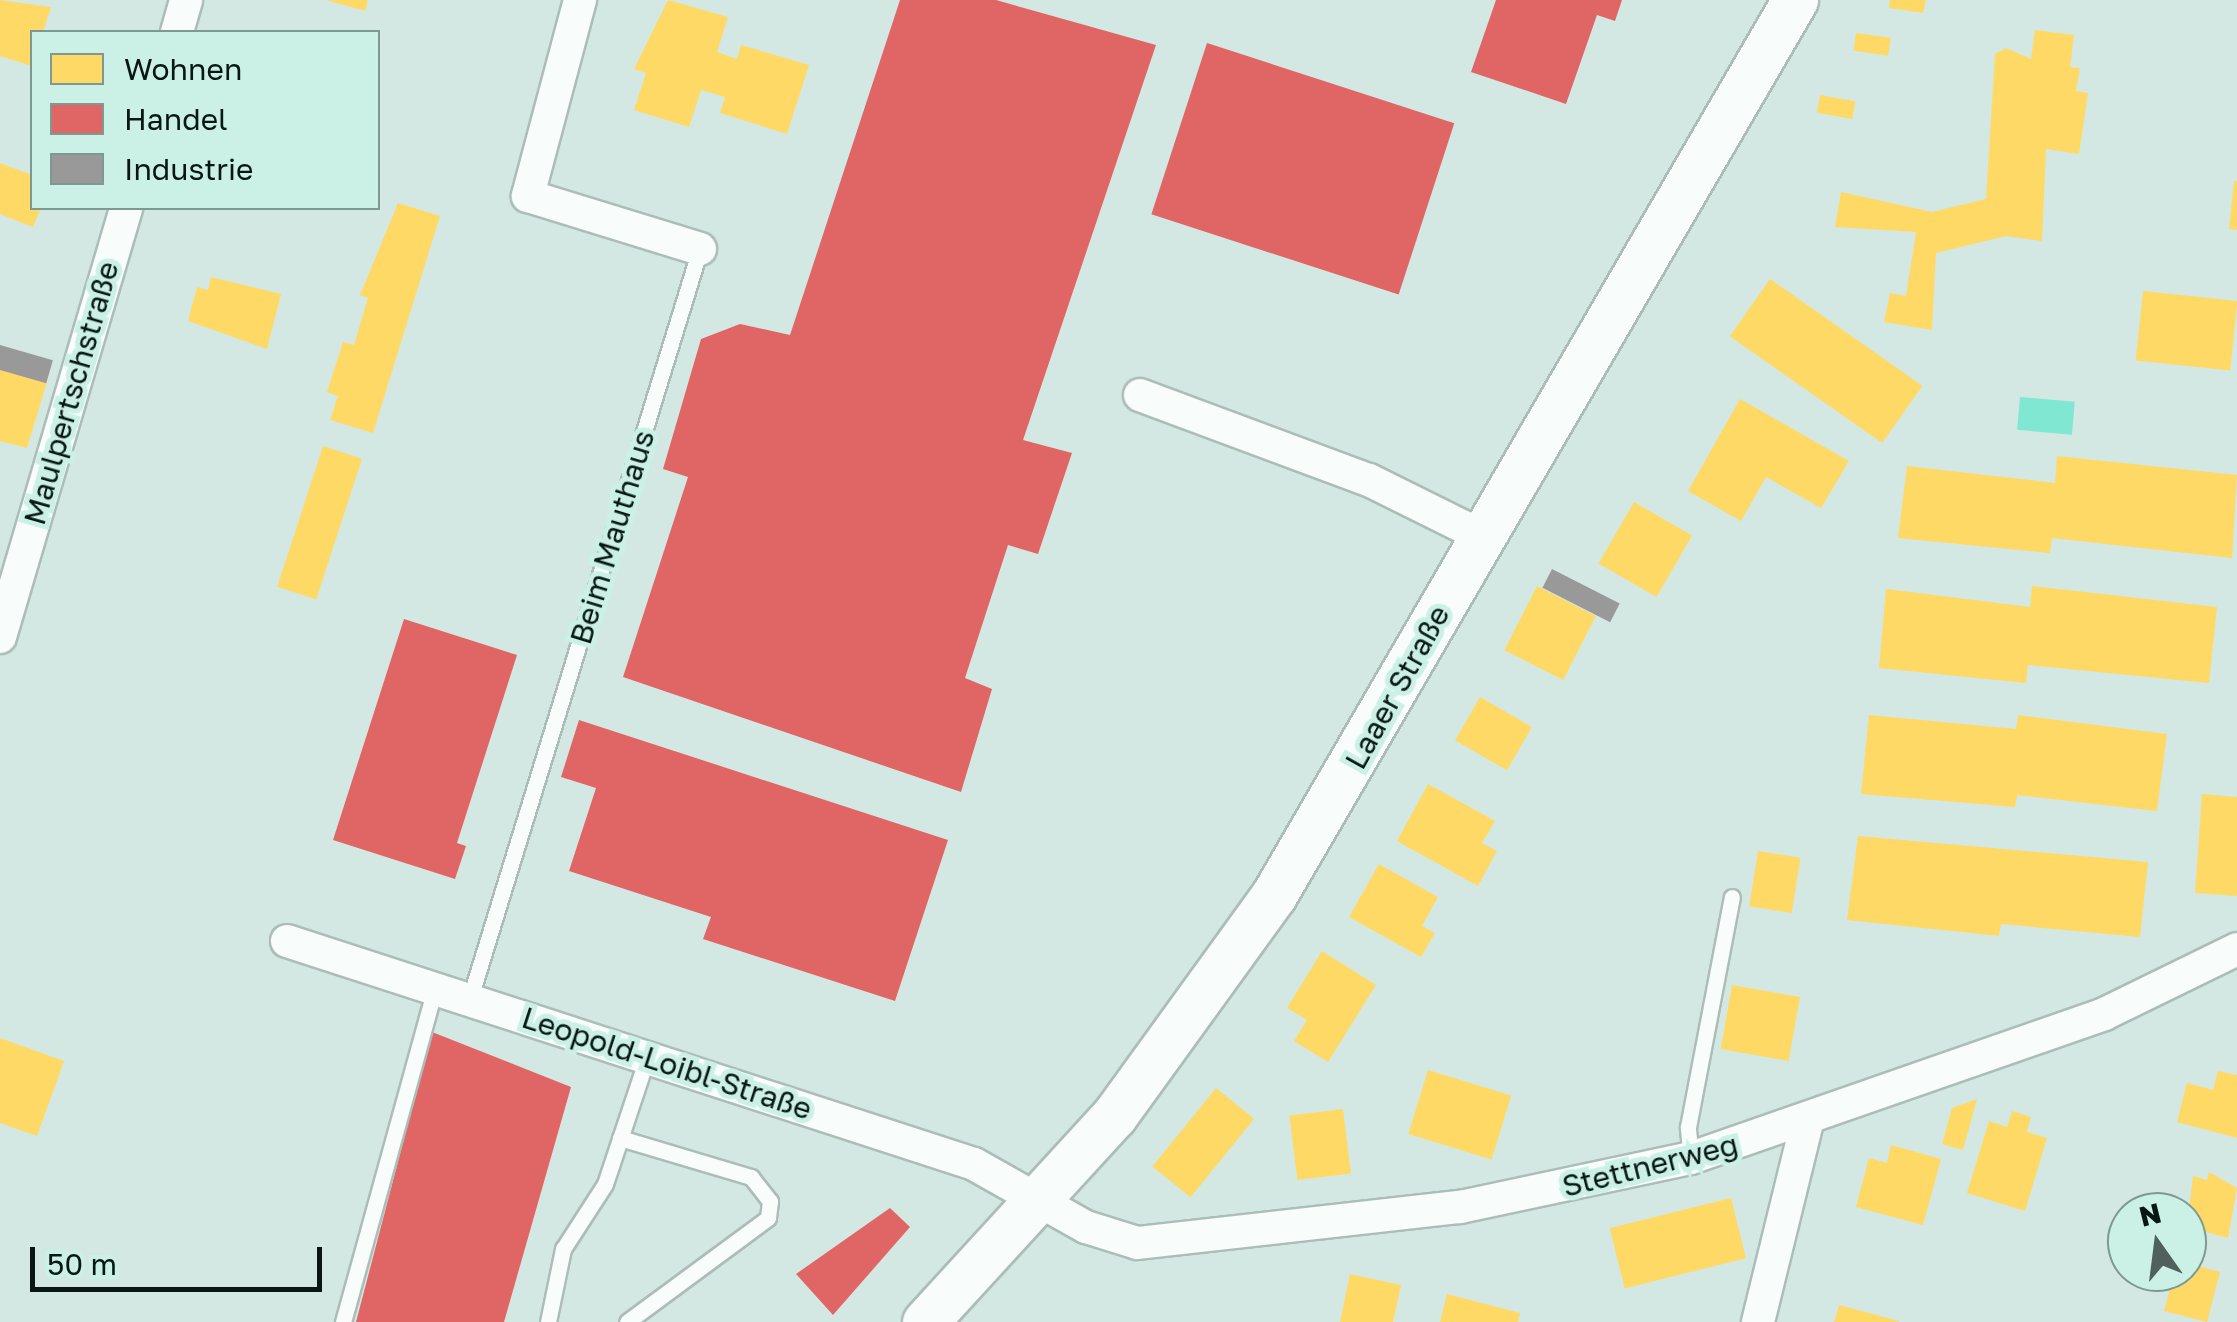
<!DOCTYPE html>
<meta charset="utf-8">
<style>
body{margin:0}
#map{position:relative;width:2237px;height:1322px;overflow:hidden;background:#d3e8e2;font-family:"Golos Text",sans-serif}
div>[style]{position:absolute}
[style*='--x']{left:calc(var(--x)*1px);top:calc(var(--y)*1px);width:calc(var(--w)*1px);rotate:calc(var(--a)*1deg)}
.water>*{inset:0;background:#80e7d2;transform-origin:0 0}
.homes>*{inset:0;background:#ffd966;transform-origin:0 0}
.shops>*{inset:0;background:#e06666;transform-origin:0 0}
.industry>*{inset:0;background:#999;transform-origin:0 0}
.roads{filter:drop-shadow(2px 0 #acbdb8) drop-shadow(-2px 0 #acbdb8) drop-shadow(0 2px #acbdb8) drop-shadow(0 -2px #acbdb8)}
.lane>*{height:15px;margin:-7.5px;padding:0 7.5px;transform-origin:7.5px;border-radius:7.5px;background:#f8fcfb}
.street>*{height:32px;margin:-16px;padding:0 16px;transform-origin:16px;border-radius:16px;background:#f8fcfb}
.secondary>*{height:45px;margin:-22.5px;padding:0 22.5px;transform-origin:22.5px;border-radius:22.5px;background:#f8fcfb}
span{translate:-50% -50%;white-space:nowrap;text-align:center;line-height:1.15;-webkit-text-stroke:10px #cbf0e6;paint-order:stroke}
.street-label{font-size:30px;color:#091714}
.legend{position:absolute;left:30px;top:30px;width:350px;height:180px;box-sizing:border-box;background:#cbf0e6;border:2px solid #7d9992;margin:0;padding:12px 18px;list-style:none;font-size:30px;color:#091714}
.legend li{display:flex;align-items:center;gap:20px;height:50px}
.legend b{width:50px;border:2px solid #7d9992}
.north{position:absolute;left:2107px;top:1192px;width:100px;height:100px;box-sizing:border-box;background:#cbf0e6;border:2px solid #7d9992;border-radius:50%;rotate:346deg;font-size:28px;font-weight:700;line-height:40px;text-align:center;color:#091714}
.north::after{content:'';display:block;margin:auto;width:35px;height:45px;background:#50605c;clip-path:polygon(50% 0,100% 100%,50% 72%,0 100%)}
.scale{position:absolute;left:30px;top:1247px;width:292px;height:45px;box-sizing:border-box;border:5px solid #091714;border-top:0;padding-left:12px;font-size:30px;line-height:35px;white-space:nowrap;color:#091714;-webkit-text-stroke:8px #cbf0e6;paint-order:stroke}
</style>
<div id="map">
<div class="water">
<i style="left:2020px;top:397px;width:55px;height:33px;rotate:5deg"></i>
</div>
<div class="homes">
<i style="clip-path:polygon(0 0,51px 7px,43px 32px,32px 32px,32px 66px,0 56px)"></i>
<i style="clip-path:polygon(326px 0,368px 0,365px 11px)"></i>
<i style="clip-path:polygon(668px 0,728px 17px,717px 52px,737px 59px,741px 45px,809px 65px,787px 134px,720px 113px,725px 97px,701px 90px,689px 127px,634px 110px,646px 73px,634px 69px)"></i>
<i style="clip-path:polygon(1890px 0,1926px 0,1923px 13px,1889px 8px)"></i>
<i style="clip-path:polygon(2035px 30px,2074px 35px,2070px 67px,2080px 68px,2076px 91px,2088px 93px,2079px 154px,2046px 149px,2042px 241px,2006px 236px,1936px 253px,1932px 330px,1884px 322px,1890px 293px,1906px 296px,1916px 232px,1835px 227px,1841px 192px,1932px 212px,1986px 199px,1995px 54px,2006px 48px,2031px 59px)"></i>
<i style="left:1856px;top:33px;width:35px;height:18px;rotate:8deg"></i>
<i style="left:1820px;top:95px;width:36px;height:18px;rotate:10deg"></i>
<i style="clip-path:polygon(0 163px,32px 175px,32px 208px,41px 208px,33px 227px,0 214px)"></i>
<i style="clip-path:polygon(2234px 181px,2237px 181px,2237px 230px,2229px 229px)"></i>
<i style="clip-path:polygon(398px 203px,440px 216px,373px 433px,330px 420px,338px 396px,327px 392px,343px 342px,354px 345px,368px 298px,360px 295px)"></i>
<i style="clip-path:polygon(211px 277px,281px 294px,267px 349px,188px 321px,197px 287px,208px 290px)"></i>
<i style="left:1770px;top:279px;width:186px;height:70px;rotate:35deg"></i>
<i style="left:2143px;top:291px;width:95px;height:70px;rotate:6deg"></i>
<i style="clip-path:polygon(0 369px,47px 382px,27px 448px,0 441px)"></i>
<i style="clip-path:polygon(1740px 399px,1849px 461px,1821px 508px,1766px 477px,1741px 521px,1688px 491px)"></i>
<i style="left:323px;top:446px;width:41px;height:148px;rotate:18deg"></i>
<i style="clip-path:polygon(2057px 456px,2237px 475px,2232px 558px,2052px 538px,2050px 553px,1898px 538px,1907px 466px,2055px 483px)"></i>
<i style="left:1634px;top:502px;width:67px;height:71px;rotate:30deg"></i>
<i style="left:1537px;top:586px;width:66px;height:72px;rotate:27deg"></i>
<i style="clip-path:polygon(2032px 586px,2217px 607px,2209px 683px,2028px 665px,2026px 683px,1879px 668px,1886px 589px,2030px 607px)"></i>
<i style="left:1480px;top:697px;width:60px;height:50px;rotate:30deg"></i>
<i style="clip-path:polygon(1869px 715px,2016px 729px,2018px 715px,2167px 734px,2157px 811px,2017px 795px,2015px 807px,1861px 794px)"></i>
<i style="clip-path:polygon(1428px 784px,1495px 821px,1482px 843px,1497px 851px,1478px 886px,1397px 841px)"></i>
<i style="clip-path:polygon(2202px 794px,2237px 797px,2237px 896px,2195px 893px)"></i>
<i style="clip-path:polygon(1858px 836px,2148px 862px,2140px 937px,2001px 924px,1999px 936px,1847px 920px)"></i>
<i style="left:1758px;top:851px;width:43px;height:56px;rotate:9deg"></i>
<i style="clip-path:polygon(1379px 864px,1438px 897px,1422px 926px,1435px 933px,1421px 957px,1349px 917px)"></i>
<i style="clip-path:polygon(1322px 951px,1376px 985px,1328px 1062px,1294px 1041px,1307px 1020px,1287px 1008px)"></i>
<i style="left:1732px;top:985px;width:69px;height:65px;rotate:10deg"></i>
<i style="clip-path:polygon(0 1038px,64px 1061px,37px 1136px,0 1123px)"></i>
<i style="left:1428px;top:1070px;width:87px;height:67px;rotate:17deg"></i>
<i style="clip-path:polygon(2218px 1071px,2237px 1075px,2237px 1138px,2177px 1122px,2187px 1083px,2213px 1090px)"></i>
<i style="left:1216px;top:1088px;width:49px;height:101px;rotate:39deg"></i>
<i style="clip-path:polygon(1977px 1099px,1963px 1150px,1942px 1144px,1952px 1108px)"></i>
<i style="left:1343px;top:1109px;width:65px;height:54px;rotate:83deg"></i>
<i style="clip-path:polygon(2012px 1111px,2031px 1117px,2027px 1132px,2047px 1138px,2025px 1211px,1967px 1193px,1989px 1121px,2007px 1127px)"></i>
<i style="clip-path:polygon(1891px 1145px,1941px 1159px,1923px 1225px,1856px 1207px,1869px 1158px,1887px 1163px)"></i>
<i style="clip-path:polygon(2209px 1172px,2237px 1188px,2228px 1238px,2187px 1227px,2193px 1176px,2207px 1180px)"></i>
<i style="left:1731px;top:1198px;width:62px;height:125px;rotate:76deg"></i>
<i style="clip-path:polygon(2187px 1263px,2220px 1272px,2207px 1322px,2164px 1311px,2172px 1281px,2143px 1273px,2187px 1272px)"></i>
<i style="clip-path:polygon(1350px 1274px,1401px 1285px,1393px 1322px,1340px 1322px)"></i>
<i style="clip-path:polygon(1447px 1294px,1520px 1313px,1518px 1322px,1440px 1322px)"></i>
<i style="clip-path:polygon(1839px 1305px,1899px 1321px,1899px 1322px,1834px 1322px)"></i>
</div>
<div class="shops">
<i style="clip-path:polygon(900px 0,996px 0,1156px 45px,1023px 440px,1072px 453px,1038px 554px,1008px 545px,965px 678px,992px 689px,961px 792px,623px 677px,688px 477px,663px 469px,701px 339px,740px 324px,790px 335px)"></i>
<i style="clip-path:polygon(1496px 0,1622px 0,1615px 21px,1597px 15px,1566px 104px,1471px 72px)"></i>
<i style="left:1207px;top:43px;width:260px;height:180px;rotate:18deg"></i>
<i style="clip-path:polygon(404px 619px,517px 655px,457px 843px,466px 846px,455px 879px,333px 840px)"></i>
<i style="clip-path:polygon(579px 720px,948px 840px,895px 1001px,703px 939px,711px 917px,569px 871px,596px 788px,561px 777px)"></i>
<i style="clip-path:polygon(432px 1032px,571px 1087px,504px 1322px,356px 1322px)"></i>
<i style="clip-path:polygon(890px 1208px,910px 1227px,833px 1315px,796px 1274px)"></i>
</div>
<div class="industry">
<i style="left:0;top:345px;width:55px;height:24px;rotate:16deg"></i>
<i style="left:1552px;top:569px;width:76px;height:21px;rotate:27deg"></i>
</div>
<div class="roads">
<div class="lane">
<i style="--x:470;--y:998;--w:784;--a:-72.93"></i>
<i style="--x:620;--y:1138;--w:137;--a:16.6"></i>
<i style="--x:751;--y:1177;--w:31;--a:52"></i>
<i style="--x:770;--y:1201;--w:17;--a:97"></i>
<i style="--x:768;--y:1218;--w:175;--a:143.6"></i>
<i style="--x:1691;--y:1158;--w:31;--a:-96"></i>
<i style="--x:1688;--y:1127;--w:234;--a:-79.2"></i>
<i style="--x:343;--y:1322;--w:345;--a:-74.6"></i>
<i style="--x:548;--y:1322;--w:75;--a:-78.4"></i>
<i style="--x:563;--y:1249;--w:77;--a:-57.1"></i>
<i style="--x:605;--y:1184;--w:133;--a:-71.6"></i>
</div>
<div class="street">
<i style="--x:580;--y:0;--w:203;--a:104.9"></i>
<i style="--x:528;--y:196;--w:180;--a:17.1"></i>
<i style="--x:177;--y:32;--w:33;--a:-74"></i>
<i style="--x:1140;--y:395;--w:244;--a:20.4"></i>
<i style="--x:1369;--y:480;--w:126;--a:26.4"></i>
<i style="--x:0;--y:637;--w:447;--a:-73.6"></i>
<i style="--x:287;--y:941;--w:722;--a:17.98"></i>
<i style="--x:974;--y:1164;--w:129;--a:29.4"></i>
<i style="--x:1086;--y:1227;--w:53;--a:17.4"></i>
<i style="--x:1137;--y:1243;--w:325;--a:-6.4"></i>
<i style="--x:1460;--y:1207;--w:236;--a:-12"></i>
<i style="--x:1691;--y:1158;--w:437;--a:-19.2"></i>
<i style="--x:2104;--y:1014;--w:148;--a:-26"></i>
<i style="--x:1758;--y:1322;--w:206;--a:-76.2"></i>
</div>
<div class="secondary">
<i style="--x:925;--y:1322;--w:280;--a:-47.5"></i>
<i style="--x:1114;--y:1116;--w:273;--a:-54.1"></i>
<i style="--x:1274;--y:895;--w:1036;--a:-59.8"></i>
</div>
</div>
<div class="street-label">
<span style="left:71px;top:393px;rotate:-74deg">Maulpertschstraße</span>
<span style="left:612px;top:537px;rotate:-73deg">Beim Mauthaus</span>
<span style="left:1397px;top:687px;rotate:-61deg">Laaer Straße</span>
<span style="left:667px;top:1063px;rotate:18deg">Leopold-Loibl-Straße</span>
<span style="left:1650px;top:1165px;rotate:-14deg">Stettnerweg</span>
</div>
<ul class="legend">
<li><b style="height:28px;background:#ffd966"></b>Wohnen</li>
<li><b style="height:28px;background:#e06666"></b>Handel</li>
<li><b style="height:28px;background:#999"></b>Industrie</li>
</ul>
<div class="north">N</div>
<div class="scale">50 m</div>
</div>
